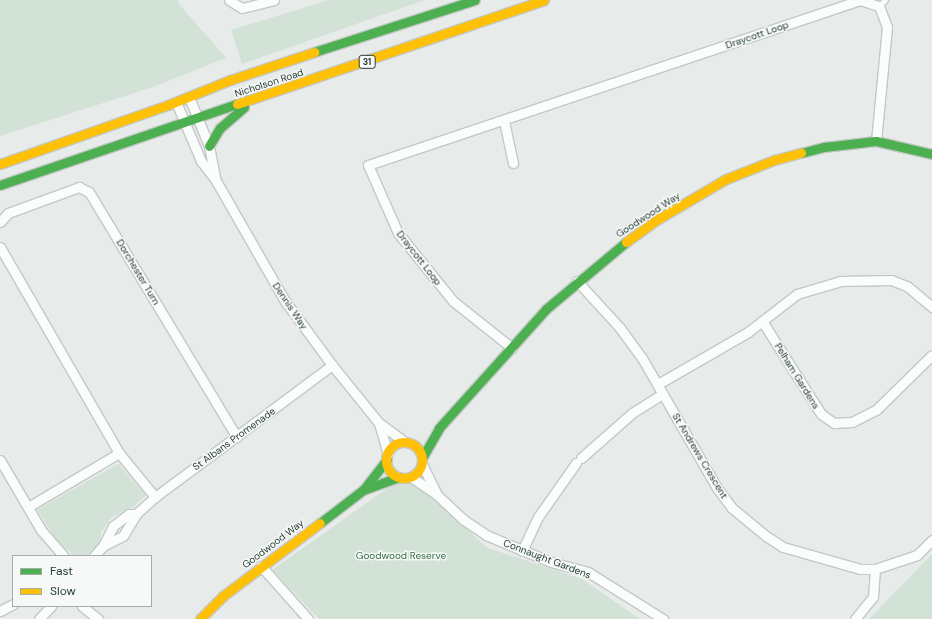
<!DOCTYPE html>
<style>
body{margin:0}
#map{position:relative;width:932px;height:619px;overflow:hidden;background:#e7ebe9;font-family:"DM Sans",sans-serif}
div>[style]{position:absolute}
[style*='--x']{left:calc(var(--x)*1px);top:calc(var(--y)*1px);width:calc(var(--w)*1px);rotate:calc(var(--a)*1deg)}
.green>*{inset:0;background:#d2e2d6}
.roads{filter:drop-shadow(1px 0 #c4c8c6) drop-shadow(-1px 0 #c4c8c6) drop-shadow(0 1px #c4c8c6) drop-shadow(0 -1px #c4c8c6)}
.lane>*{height:4.5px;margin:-2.25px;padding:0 2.25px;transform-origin:2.25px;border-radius:2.25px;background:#fbfcfc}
.street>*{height:9px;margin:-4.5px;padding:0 4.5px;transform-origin:4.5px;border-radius:4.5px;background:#fbfcfc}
.fast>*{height:9px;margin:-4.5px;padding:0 4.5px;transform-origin:4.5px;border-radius:4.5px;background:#4caf50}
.slow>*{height:9px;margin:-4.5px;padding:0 4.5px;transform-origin:4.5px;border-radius:4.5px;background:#ffc107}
.slow>.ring{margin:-4.5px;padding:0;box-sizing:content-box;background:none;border:9px solid #ffc107;border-radius:50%}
span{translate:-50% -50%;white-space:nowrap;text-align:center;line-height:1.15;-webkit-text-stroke:3px #f6f9f7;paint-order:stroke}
.shield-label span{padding:1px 3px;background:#f6f9f7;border:1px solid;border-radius:3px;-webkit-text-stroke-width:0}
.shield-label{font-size:9px;color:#263d35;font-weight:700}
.street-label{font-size:10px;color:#263d35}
.park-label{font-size:10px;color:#356f47}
.legend{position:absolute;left:12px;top:555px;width:140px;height:52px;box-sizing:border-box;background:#f6f9f7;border:1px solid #a3aea9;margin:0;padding:5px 7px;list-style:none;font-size:12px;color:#263d35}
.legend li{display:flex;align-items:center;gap:8px;height:20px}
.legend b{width:20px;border:1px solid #a3aea9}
</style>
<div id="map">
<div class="green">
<i style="clip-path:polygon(0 0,178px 0,179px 4px,226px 58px,153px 87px,0 136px)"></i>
<i style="clip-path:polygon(329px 0,425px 0,242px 64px,231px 30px)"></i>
<i style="clip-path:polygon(118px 464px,146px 495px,132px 508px,112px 517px,101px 532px,100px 542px,86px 556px,75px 556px,58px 542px,37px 510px)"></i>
<i style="clip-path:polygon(406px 475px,488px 548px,582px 579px,640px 619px,319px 619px,272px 570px)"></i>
<i style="clip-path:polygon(932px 554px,932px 619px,869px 619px)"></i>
</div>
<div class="roads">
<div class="lane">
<i style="--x:879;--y:6;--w:8;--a:-45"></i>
</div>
<div class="street">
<i style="--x:229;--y:0;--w:15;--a:32"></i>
<i style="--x:242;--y:8;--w:33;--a:-14"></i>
<i style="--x:189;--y:97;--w:53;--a:67.8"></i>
<i style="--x:209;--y:146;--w:33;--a:79"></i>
<i style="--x:176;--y:102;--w:64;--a:67"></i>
<i style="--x:201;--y:161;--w:23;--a:52"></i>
<i style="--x:215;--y:179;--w:141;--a:60.2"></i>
<i style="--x:285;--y:301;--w:79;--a:53.7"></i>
<i style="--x:332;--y:365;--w:75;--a:51"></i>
<i style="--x:379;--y:423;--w:32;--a:36"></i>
<i style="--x:504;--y:121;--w:43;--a:77.9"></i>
<i style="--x:0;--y:222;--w:12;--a:-48"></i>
<i style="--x:8;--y:213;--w:76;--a:-20.1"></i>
<i style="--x:79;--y:187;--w:11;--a:27"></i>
<i style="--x:89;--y:192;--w:286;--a:58.9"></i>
<i style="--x:0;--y:247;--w:238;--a:60"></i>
<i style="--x:119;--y:453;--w:57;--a:50.7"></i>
<i style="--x:577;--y:281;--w:64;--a:47.5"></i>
<i style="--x:620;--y:328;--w:37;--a:54"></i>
<i style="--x:642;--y:358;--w:150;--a:60"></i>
<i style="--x:717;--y:488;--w:25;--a:53"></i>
<i style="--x:732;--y:508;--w:44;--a:39.5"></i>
<i style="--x:766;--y:536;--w:20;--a:33"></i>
<i style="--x:783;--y:547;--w:80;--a:15.9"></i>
<i style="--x:860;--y:569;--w:15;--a:0"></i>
<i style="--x:875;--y:569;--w:44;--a:-18.4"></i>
<i style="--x:917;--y:555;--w:21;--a:-45"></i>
<i style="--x:762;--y:321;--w:110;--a:57.6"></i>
<i style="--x:821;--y:414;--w:16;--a:35"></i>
<i style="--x:834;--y:423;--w:18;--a:-3"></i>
<i style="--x:852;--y:422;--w:27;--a:-27"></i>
<i style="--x:876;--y:410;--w:78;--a:-44.5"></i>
<i style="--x:512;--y:348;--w:75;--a:-141.5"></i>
<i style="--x:453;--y:301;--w:87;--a:-129"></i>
<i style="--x:398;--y:233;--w:74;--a:-113.8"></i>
<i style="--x:368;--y:165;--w:519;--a:-18.54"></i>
<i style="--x:860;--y:0;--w:20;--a:18"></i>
<i style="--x:879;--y:6;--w:22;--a:69"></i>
<i style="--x:887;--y:27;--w:115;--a:95.5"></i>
<i style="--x:658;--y:384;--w:104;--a:-30"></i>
<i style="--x:748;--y:332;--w:62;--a:-37.8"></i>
<i style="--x:797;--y:294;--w:46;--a:-16.5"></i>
<i style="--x:841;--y:281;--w:50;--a:-1.1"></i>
<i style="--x:891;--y:280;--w:17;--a:21"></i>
<i style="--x:907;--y:286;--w:33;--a:40"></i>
<i style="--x:379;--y:423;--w:32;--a:74"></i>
<i style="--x:581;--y:458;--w:68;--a:-41.4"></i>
<i style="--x:632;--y:413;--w:36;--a:-32"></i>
<i style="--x:0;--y:460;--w:81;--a:59.6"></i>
<i style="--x:41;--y:530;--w:35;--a:49"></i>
<i style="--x:422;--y:464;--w:32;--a:64"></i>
<i style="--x:411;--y:477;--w:30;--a:34"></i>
<i style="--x:436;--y:494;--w:38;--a:43"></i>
<i style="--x:464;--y:520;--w:27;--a:34"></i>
<i style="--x:486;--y:535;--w:70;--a:22.6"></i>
<i style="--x:551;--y:562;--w:38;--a:15"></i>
<i style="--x:588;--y:572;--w:89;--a:32.1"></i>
<i style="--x:28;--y:507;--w:106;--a:-30.7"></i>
<i style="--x:103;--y:546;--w:22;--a:-27"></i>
<i style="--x:123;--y:536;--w:26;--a:-59"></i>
<i style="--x:136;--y:514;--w:25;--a:-42"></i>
<i style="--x:155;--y:497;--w:221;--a:-36.7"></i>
<i style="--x:522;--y:551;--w:38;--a:-65"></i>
<i style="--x:538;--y:517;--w:66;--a:-54.9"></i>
<i style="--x:94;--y:556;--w:13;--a:-48"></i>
<i style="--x:103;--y:546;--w:22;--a:-63"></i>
<i style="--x:113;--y:526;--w:20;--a:-37"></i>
<i style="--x:129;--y:514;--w:7;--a:0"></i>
<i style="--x:261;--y:566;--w:71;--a:48.4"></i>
<i style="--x:82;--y:606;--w:21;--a:39"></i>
<i style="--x:0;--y:611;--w:15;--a:-28"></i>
<i style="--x:39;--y:619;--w:18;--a:-47"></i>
<i style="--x:855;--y:619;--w:28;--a:-51"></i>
<i style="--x:873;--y:597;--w:28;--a:-86"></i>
</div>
<div class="fast">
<i style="--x:314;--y:52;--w:169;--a:-17.9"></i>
<i style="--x:209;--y:146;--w:21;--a:-59"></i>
<i style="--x:220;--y:128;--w:32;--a:-41"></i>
<i style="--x:801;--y:153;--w:24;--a:-15"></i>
<i style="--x:824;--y:147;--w:52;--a:-6.6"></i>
<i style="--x:876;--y:141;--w:57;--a:13.1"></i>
<i style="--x:0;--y:185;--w:250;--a:-18.9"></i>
<i style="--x:422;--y:458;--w:34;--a:-60"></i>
<i style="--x:439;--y:428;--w:160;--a:-48"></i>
<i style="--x:546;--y:309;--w:104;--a:-39.9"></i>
<i style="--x:364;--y:489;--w:37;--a:-52"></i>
<i style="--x:320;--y:523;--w:54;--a:-37.5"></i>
<i style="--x:363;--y:490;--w:38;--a:-20"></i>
</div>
<div class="slow">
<i style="--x:237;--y:104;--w:324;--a:-18.7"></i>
<i style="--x:0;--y:164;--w:178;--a:-19.4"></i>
<i style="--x:168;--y:105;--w:67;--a:-22"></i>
<i style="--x:230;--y:80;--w:89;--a:-18.4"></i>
<i style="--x:626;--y:242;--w:39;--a:-36"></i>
<i style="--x:658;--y:219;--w:79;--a:-30.5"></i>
<i style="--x:726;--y:179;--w:52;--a:-21.6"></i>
<i style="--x:774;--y:160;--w:28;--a:-15"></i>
<i class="ring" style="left:386px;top:442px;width:27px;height:27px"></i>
<i style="--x:200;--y:619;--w:33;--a:-45"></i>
<i style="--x:223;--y:596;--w:121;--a:-37"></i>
</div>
</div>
<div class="shield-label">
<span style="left:367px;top:62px">31</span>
</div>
<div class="street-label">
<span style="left:757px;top:35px;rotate:-19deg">Draycott Loop</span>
<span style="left:269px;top:83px;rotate:-18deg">Nicholson Road</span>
<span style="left:648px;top:215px;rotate:-33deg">Goodwood Way</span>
<span style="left:419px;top:258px;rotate:52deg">Draycott Loop</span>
<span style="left:138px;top:272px;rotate:59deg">Dorchester Turn</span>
<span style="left:290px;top:306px;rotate:56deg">Dennis Way</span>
<span style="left:797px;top:376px;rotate:58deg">Pelham Gardens</span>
<span style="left:234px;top:439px;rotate:-36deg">St Albans Promenade</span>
<span style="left:700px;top:456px;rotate:59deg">St Andrews Crescent</span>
<span style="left:273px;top:544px;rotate:-37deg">Goodwood Way</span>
<span style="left:547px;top:559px;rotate:21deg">Connaught Gardens</span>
</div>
<div class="park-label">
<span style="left:401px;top:556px">Goodwood Reserve</span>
</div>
<ul class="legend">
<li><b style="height:5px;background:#4caf50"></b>Fast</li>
<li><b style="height:5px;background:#ffc107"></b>Slow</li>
</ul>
</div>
